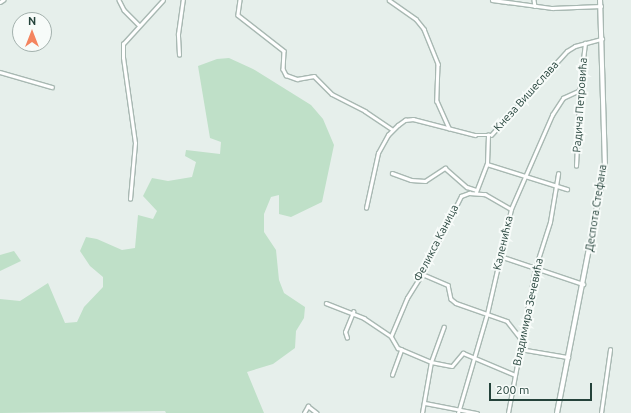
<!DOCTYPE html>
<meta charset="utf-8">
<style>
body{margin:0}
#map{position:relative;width:631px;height:413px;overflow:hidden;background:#e6efeb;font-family:Ubuntu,sans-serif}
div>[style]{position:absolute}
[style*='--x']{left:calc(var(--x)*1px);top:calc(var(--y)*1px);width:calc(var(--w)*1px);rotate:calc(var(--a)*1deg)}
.green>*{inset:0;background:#bfe0c8}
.roads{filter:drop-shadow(1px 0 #a8b8b2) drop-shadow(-1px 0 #a8b8b2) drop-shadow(0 1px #a8b8b2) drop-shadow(0 -1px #a8b8b2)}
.minor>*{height:2.5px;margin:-1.25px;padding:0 1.25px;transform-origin:1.25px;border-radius:1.25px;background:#fff}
.secondary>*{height:4px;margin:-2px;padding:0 2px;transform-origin:2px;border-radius:2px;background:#fff}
span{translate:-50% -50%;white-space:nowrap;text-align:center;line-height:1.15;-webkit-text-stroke:4px #f7fbf9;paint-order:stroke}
.street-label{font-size:11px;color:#24423a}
.north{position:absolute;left:12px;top:12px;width:40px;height:40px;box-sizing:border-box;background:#f7fbf9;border:1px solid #a3b1ad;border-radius:50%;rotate:0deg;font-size:11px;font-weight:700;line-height:16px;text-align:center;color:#24423a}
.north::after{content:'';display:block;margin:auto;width:14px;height:18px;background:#f4845f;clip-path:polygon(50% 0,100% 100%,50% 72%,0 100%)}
.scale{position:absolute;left:489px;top:383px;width:103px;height:18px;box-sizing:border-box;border:2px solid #24423a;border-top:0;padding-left:5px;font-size:12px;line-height:14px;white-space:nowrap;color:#24423a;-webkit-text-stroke:3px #f7fbf9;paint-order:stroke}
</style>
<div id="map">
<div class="green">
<i style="clip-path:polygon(229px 58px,253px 69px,311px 105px,323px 119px,334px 145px,322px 202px,291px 217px,279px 214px,279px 195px,271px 197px,264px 214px,264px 232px,276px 250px,279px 280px,284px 293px,305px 307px,304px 318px,296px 331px,295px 348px,273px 364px,247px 372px,264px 413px,166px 413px,165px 411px,0 413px,0 299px,20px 301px,48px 283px,65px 323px,77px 322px,84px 307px,103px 287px,103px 277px,90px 266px,80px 251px,86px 237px,97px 239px,122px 250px,135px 248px,138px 215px,153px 219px,157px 211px,143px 196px,152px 178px,168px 181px,192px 177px,196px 162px,185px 156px,186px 150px,220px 154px,221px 142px,210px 138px,198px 66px,217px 59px)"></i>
<i style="clip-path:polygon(14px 251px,21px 261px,0 271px,0 255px)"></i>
</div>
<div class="roads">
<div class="minor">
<i style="--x:119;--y:0;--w:11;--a:63"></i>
<i style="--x:124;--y:10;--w:21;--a:45"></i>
<i style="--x:240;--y:0;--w:15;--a:98"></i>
<i style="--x:238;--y:15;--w:58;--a:38"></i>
<i style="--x:284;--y:51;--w:18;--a:93"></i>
<i style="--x:283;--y:69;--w:7;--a:63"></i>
<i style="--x:286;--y:75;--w:12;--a:20"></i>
<i style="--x:297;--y:79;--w:17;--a:-10"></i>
<i style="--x:314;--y:76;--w:25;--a:45"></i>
<i style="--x:332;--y:94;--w:37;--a:27"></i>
<i style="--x:365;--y:111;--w:32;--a:34"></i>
<i style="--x:389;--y:0;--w:33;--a:35"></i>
<i style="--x:416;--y:19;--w:13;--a:51"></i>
<i style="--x:424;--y:29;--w:38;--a:68"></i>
<i style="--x:438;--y:64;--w:37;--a:92"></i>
<i style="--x:437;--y:101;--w:30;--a:66"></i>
<i style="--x:492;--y:0;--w:61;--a:7.6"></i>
<i style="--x:552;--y:8;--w:49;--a:-2.3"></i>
<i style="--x:534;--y:0;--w:6;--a:81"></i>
<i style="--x:0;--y:2;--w:4;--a:-34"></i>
<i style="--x:179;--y:55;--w:21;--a:-93"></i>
<i style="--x:178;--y:34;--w:34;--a:-82"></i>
<i style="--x:0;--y:72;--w:54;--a:16.1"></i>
<i style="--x:487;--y:164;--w:84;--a:17.4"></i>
<i style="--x:576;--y:166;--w:81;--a:-87.2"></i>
<i style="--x:580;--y:85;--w:42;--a:-83.2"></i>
<i style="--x:392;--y:173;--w:20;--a:20"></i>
<i style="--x:411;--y:180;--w:14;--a:4"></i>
<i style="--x:425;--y:181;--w:24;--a:-33"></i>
<i style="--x:445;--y:168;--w:29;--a:41"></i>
<i style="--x:467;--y:187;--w:9;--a:18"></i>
<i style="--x:476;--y:192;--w:30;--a:-69"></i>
<i style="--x:487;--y:164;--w:29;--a:-88"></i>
<i style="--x:130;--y:199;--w:56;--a:-84.9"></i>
<i style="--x:135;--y:143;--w:86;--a:-98"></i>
<i style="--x:123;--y:58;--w:14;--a:-90"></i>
<i style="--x:123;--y:44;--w:59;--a:-47.7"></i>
<i style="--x:366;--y:208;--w:56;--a:-77.7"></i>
<i style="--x:378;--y:153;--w:21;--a:-61"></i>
<i style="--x:388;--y:135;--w:14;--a:-45"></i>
<i style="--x:398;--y:125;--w:9;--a:-36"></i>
<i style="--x:405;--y:120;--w:8;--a:-7"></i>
<i style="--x:413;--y:119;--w:64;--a:14.5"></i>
<i style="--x:475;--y:135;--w:16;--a:0"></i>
<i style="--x:491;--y:135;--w:113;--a:-47.9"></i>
<i style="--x:567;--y:51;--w:9;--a:-32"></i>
<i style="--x:575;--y:46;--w:28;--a:-15"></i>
<i style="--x:500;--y:256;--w:88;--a:18.6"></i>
<i style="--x:422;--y:274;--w:28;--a:23"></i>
<i style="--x:448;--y:285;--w:14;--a:78"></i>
<i style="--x:451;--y:299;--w:6;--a:39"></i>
<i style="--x:456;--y:303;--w:54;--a:19.4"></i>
<i style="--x:507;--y:321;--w:23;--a:52"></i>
<i style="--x:326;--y:303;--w:41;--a:21.5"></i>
<i style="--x:364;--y:318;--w:32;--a:34"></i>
<i style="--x:391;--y:336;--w:14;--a:60"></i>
<i style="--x:398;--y:348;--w:36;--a:23"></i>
<i style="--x:431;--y:362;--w:21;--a:11"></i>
<i style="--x:452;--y:366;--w:17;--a:-50"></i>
<i style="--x:463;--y:353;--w:56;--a:22.9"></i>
<i style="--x:391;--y:336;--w:41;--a:-67.2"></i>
<i style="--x:407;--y:298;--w:28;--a:-58"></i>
<i style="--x:422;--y:274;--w:87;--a:-63.4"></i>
<i style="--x:461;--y:196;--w:9;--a:-21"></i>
<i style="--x:469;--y:193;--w:16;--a:4"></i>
<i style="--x:485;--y:194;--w:30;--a:30"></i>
<i style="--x:347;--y:338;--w:6;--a:-108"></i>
<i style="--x:345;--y:332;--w:22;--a:-68"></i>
<i style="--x:520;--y:349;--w:49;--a:9.5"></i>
<i style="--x:392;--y:375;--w:27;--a:-70"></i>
<i style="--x:425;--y:403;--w:53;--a:10.9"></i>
<i style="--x:304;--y:413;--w:8;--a:-60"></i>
<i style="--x:308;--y:406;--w:11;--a:38"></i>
<i style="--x:422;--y:413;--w:52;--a:-80"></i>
<i style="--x:431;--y:362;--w:37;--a:-70"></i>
<i style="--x:458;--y:413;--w:103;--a:-73.7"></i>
<i style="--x:487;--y:314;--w:108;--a:-77.1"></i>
<i style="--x:511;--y:209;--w:103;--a:-66.4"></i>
<i style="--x:552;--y:115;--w:20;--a:-57"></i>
<i style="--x:563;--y:98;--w:19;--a:-25"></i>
<i style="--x:508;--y:413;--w:147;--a:-79.4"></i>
<i style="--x:535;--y:269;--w:49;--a:-72.3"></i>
<i style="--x:550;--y:222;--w:49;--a:-80.5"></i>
<i style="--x:601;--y:413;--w:64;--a:-81.9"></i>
</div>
<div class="secondary">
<i style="--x:557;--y:413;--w:251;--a:-79"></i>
<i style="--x:605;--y:167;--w:167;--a:-91.7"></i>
</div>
</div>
<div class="street-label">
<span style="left:526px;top:96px;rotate:-48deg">Кнеза Вишеслава</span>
<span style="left:580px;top:105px;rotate:-86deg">Радича Петровића</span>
<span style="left:596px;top:208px;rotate:-81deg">Деспота Стефана</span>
<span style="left:436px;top:243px;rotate:-63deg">Феликса Каница</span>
<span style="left:503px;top:243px;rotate:-77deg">Каленићка</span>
<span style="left:528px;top:312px;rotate:-78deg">Владимира Зечевића</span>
</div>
<div class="north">N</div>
<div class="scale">200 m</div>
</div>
